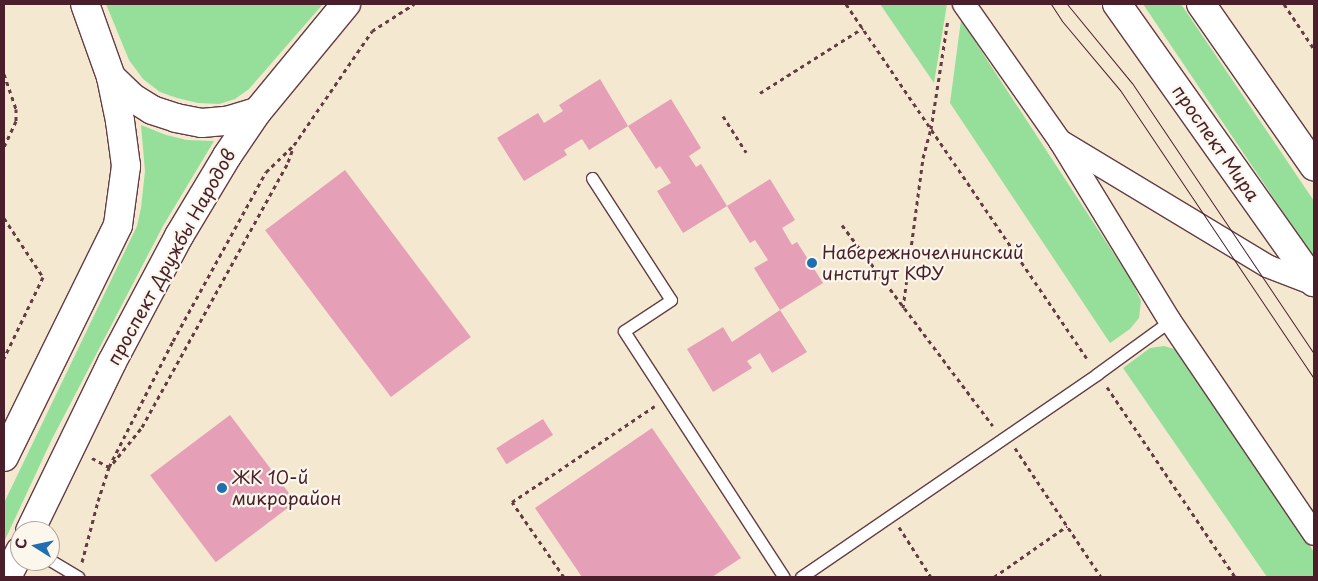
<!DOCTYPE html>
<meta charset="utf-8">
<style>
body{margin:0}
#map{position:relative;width:1318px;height:581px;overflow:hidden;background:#f5e8d0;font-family:"Playpen Sans",sans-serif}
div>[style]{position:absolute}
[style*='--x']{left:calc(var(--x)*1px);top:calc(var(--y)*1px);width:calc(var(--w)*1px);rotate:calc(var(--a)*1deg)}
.green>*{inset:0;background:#95df9a}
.building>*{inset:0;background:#e59fb7;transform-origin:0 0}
.path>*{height:3px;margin-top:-1.5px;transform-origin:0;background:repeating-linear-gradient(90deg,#643d44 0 4px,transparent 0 8px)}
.roads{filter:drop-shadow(1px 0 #643d44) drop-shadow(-1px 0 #643d44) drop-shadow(0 1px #643d44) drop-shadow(0 -1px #643d44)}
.lane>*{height:11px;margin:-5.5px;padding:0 5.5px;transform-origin:5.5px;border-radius:5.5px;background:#fff}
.street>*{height:22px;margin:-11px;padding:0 11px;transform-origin:11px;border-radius:11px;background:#fff}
.secondary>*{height:28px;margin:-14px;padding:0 14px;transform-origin:14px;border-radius:14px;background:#fff}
.primary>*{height:28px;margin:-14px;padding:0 14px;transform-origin:14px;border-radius:14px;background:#fff}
.tram>*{height:1px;margin:-0.5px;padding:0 0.5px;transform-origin:0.5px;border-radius:0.5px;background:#4a1f2b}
.dots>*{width:14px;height:14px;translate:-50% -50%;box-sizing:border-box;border:2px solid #fbf7ec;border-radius:50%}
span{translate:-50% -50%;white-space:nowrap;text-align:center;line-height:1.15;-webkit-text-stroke:4.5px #fbf7ec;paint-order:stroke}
.street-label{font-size:18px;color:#4a1f2b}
.poi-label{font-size:18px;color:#4a1f2b}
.left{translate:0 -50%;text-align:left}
.frame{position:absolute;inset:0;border:5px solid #4a1f2b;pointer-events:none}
.north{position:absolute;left:10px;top:521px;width:50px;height:50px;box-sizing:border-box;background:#fbf7ec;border:1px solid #b4a19f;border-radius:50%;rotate:280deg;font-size:14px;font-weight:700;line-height:20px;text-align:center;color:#4a1f2b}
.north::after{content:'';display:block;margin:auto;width:18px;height:22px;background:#1f6fb2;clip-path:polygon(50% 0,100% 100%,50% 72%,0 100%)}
</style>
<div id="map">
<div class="green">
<i style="clip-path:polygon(106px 4px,323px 4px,249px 89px,235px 99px,219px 104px,198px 103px,177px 98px,160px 92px,143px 79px,129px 60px)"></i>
<i style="clip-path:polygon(880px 4px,947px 4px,934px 83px)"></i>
<i style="clip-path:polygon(1143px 4px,1181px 4px,1314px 201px,1314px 258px)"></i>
<i style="clip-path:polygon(961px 20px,1133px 283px,1141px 301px,1139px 318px,1130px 329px,1110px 343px,950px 103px)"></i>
<i style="clip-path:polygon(141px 125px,166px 135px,187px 140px,214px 141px,163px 226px,52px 439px,4px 542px,4px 503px,137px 226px,141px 208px,145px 171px)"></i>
<i style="clip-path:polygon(1164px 346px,1178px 350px,1314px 552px,1314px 577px,1267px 577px,1123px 368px,1150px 348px)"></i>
</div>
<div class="building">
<i style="clip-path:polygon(600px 79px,628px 126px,589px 150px,582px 139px,564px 150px,567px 155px,524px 181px,497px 138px,538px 113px,544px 123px,563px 111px,559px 105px)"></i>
<i style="clip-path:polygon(671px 99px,701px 148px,689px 156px,696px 167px,701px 164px,727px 206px,683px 233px,657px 191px,671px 183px,660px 166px,656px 169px,628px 126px)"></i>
<i style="left:345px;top:170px;width:209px;height:100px;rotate:53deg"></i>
<i style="clip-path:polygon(770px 179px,795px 220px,782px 228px,792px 245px,797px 242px,823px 283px,780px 310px,754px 268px,768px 260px,755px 240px,750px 243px,727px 206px)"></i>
<i style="clip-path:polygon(780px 310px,807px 352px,772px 373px,760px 353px,747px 361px,752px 368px,713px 392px,687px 349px,723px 327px,732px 342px)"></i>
<i style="left:230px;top:415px;width:109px;height:100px;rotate:53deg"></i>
<i style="left:543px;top:419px;width:19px;height:55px;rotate:58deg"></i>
<i style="clip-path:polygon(652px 428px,741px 558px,712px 577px,582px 577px,535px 508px)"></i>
</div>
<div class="path">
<i style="--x:846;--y:4;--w:428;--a:55.8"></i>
<i style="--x:1284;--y:4;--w:54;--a:56.3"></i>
<i style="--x:4;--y:74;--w:37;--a:71"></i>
<i style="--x:16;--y:109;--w:12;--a:90"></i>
<i style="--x:16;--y:121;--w:29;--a:115"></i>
<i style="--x:760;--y:93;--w:122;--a:-32.3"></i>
<i style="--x:723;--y:116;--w:43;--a:57.4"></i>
<i style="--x:4;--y:218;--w:71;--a:56.5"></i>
<i style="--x:43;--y:277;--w:90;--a:115.7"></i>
<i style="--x:842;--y:225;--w:251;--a:53.1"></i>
<i style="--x:903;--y:308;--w:151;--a:-82.4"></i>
<i style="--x:923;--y:158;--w:30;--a:-75"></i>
<i style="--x:931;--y:129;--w:111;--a:-81.2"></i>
<i style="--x:1107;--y:387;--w:229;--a:56"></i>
<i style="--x:1015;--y:448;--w:155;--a:56.3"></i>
<i style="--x:92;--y:458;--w:19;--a:28"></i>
<i style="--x:113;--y:463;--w:46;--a:-51.1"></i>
<i style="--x:142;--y:427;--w:303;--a:-61.1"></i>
<i style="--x:288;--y:162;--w:15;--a:-70"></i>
<i style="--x:899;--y:527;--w:59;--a:57.4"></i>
<i style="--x:82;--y:562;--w:63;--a:-75.3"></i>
<i style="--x:98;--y:501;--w:36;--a:-72"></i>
<i style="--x:109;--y:467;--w:141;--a:-63.1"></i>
<i style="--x:173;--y:341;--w:193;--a:-61.2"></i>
<i style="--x:266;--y:172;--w:39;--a:-44"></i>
<i style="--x:294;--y:145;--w:138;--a:-55.6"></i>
<i style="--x:372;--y:31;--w:50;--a:-32.7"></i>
<i style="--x:564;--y:577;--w:91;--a:-124.7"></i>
<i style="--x:512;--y:502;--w:172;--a:-33.9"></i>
<i style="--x:994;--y:577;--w:89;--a:-34.9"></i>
</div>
<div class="roads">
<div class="lane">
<i style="--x:592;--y:178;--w:145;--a:57.1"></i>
<i style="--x:671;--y:300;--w:56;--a:146.6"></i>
<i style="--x:624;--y:331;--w:293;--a:57"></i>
<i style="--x:50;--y:560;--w:33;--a:31"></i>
<i style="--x:801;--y:577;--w:359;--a:-34.4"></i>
<i style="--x:1097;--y:374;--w:90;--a:-36"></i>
</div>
<div class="street">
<i style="--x:964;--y:4;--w:167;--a:55"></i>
<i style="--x:1060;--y:141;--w:242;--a:31.1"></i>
<i style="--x:1267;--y:266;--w:50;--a:21"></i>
<i style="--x:1060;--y:141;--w:211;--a:58.6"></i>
<i style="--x:1170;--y:321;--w:257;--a:55.9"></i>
</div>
<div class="secondary">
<i style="--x:111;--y:77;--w:30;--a:44"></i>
<i style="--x:133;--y:98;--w:22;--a:32"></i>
<i style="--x:152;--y:110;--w:25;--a:18"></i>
<i style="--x:176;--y:118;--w:26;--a:11"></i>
<i style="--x:202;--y:123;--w:25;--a:-5"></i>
<i style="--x:227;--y:121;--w:31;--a:-17"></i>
<i style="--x:4;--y:457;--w:258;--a:-63.8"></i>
<i style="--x:118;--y:225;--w:60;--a:-82.3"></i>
<i style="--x:126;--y:166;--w:45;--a:-97.6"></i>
<i style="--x:120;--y:121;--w:45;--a:-101.6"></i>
<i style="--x:111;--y:77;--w:77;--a:-109.6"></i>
<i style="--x:30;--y:531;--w:188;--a:-64.1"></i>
<i style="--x:112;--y:362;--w:143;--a:-62"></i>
<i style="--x:179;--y:236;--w:93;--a:-59"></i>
<i style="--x:227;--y:156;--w:53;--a:-55.7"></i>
<i style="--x:257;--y:112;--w:140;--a:-50.5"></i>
<i style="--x:7;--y:577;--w:29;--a:-63"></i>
</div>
<div class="primary">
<i style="--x:1117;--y:4;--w:341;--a:54.7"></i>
<i style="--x:1201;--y:4;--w:198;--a:55.1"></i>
</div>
</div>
<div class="tram">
<i style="--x:1051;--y:4;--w:20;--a:57"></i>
<i style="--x:1062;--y:21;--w:90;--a:50"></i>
<i style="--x:1120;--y:90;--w:348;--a:56.1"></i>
<i style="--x:1067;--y:4;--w:102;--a:50.6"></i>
<i style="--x:1132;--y:83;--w:326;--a:56.1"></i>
</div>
<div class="dots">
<i style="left:812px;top:263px;background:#1f6fb2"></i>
<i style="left:222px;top:488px;background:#1f6fb2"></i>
</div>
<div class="street-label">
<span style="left:1216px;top:143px;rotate:55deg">проспект Мира</span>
<span style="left:171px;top:257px;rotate:-61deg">проспект Дружбы Народов</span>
</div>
<div class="poi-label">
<span class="left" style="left:822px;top:263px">Набережночелнинский<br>институт КФУ</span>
<span class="left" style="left:232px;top:488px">ЖК 10-й<br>микрорайон</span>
</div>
<div class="frame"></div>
<div class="north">С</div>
</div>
